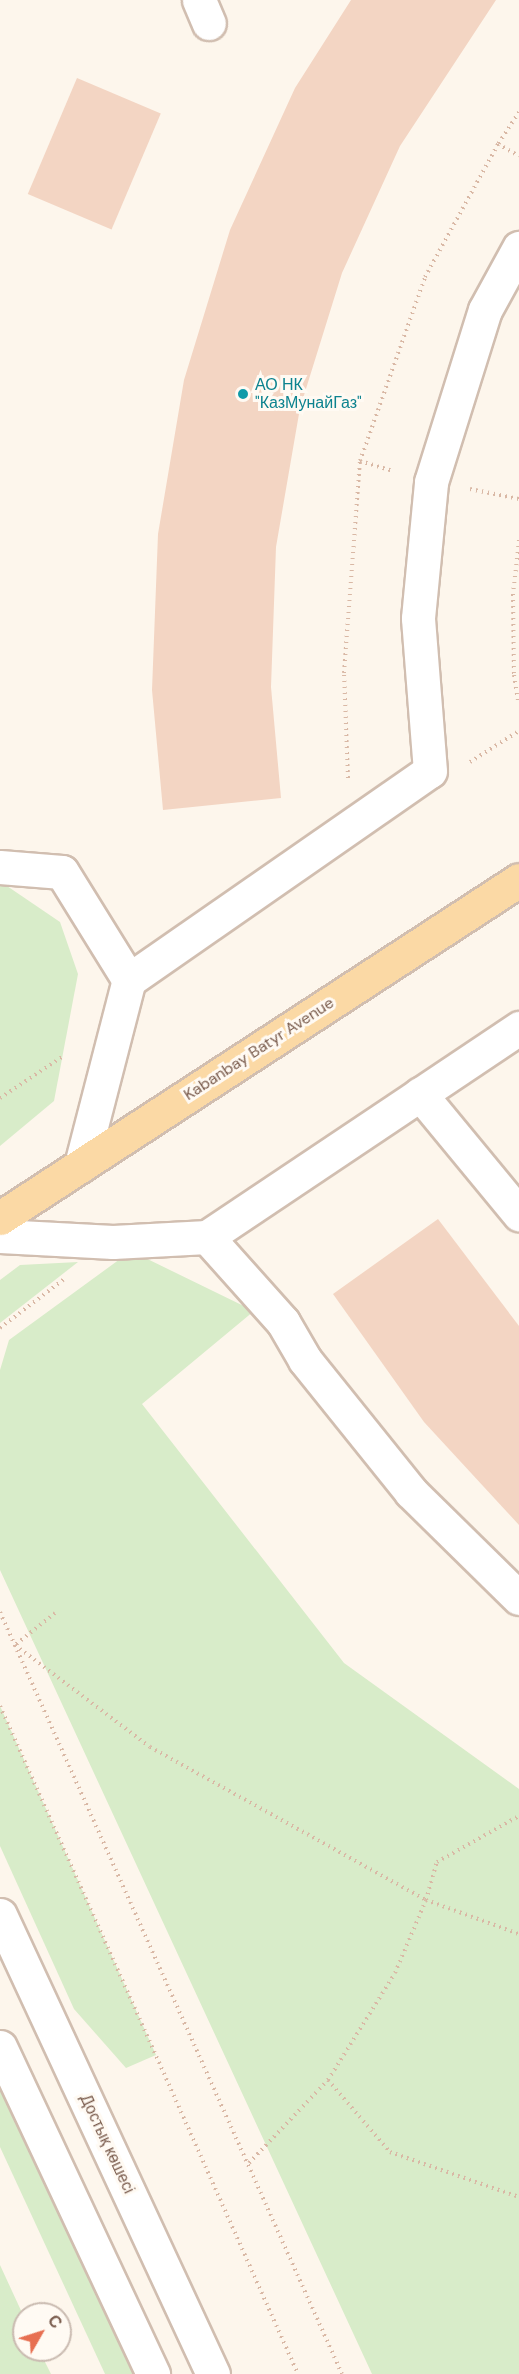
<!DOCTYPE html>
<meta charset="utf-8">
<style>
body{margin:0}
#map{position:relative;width:519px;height:2374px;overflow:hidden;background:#fdf6ec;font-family:"DM Sans",sans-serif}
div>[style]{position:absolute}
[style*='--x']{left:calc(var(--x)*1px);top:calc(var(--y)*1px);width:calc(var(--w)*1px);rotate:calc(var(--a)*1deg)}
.green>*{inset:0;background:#d8ecc9}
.building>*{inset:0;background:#f3d5c3;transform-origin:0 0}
.path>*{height:4px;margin-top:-2px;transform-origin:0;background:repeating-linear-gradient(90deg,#d9b8a5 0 1.5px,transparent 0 6px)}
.roads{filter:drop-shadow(2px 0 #d1beb0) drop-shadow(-2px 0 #d1beb0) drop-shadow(0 2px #d1beb0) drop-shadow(0 -2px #d1beb0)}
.minor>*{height:33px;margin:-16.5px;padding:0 16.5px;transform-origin:16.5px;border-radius:16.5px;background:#fff}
.major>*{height:33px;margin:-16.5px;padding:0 16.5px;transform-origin:16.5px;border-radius:16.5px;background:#fbd9a5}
.dots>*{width:16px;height:16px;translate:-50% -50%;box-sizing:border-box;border:3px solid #fffaf3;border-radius:50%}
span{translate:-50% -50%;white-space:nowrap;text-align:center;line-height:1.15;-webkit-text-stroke:6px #fffaf3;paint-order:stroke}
.culture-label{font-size:16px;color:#0d838f}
.left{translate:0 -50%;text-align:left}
.street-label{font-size:16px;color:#7a5c4d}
.north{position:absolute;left:12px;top:2302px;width:60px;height:60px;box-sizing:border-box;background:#fffaf3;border:2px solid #cabbb1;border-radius:50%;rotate:51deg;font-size:16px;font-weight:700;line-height:24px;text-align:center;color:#7a5c4d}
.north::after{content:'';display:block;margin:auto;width:21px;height:27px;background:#e76f51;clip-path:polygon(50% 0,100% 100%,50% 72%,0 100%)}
</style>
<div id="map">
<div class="green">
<i style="clip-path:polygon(0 886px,7px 886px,60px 922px,78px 974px,54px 1101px,0 1146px)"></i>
<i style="clip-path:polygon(131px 1251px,254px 1311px,142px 1404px,344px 1663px,519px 1789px,519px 2374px,372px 2374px,0 1570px,0 1370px,9px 1340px)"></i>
<i style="clip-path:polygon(78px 1262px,0 1323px,0 1280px,20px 1265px)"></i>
<i style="clip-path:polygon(0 1706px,156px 2055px,126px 2068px,74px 2009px,0 1846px)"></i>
<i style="clip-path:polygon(0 2090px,136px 2374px,105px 2374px,0 2147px)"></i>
<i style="clip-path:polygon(0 2265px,24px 2317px,24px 2350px,39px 2350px,51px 2374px,0 2374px)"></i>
</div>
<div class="building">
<i style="clip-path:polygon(351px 0,496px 0,400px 146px,342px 273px,300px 408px,276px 547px,271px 687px,281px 798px,163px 810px,152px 690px,158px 534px,184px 380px,230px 230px,295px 88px)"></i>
<i style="left:77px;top:78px;width:91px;height:126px;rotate:23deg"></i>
<i style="clip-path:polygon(438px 1219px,519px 1326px,519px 1525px,424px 1422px,333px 1294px)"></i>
</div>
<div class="path">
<i style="--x:519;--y:112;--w:38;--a:123"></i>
<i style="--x:498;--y:144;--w:24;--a:30"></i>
<i style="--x:360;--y:461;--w:34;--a:17"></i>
<i style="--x:470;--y:489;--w:50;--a:11.5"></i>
<i style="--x:519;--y:540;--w:54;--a:96.3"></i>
<i style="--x:513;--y:594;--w:81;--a:89.3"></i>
<i style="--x:514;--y:675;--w:30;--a:81"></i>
<i style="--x:470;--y:762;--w:58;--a:-32.3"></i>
<i style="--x:348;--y:778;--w:105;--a:-92.2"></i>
<i style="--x:344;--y:673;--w:213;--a:-85.7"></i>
<i style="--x:360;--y:461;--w:195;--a:-70.5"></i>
<i style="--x:425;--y:277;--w:152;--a:-61.2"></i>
<i style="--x:0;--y:1098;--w:74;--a:-33.5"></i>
<i style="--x:0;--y:1328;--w:81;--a:-37.4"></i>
<i style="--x:0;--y:1612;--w:835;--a:65.83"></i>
<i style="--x:55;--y:1613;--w:51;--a:141.3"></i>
<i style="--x:15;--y:1645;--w:169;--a:37.1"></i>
<i style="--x:150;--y:1747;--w:316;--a:29"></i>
<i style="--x:426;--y:1900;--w:40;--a:-74"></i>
<i style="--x:437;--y:1862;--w:94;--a:-29.3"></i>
<i style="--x:0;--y:1706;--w:731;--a:65.96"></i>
<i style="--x:328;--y:2080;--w:95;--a:49.3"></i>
<i style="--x:390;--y:2152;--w:137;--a:19.2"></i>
<i style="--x:249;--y:2163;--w:115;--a:-46.4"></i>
<i style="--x:328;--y:2080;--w:126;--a:-57.9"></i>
<i style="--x:395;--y:1973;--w:79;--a:-67"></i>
<i style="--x:426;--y:1900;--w:99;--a:20.1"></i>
</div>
<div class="roads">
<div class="minor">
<i style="--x:199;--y:0;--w:25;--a:67"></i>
<i style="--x:0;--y:867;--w:62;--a:4.6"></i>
<i style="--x:62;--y:872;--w:127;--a:58.2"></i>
<i style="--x:420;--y:1094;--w:156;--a:50.5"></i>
<i style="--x:81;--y:1165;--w:191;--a:-75.5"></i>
<i style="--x:129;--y:980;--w:366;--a:-34.8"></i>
<i style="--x:430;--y:771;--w:153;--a:-94.5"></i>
<i style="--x:418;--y:618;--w:137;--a:-84.5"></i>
<i style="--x:431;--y:482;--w:180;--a:-72.6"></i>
<i style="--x:485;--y:310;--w:71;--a:-61.3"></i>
<i style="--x:0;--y:1236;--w:113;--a:3"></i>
<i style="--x:113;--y:1242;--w:94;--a:-3"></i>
<i style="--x:207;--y:1237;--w:376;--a:-33.8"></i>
<i style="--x:207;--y:1237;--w:114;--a:48.2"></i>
<i style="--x:283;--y:1322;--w:44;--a:59.9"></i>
<i style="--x:305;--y:1360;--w:169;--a:51.2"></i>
<i style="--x:411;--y:1492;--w:151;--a:44.5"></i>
<i style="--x:0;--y:1915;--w:506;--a:65.11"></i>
<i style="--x:0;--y:2047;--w:361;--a:64.9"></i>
</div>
<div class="major">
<i style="--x:0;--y:1218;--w:619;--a:-33.07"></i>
</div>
</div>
<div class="dots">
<i style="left:243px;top:394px;background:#0f9aa8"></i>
</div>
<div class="culture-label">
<span class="left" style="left:255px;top:394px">АО НК<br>"КазМунайГаз"</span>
</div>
<div class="street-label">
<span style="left:259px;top:1049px;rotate:-33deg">Kabanbay Batyr Avenue</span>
<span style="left:107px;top:2144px;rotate:65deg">Достық көшесі</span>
</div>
<div class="north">С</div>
</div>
